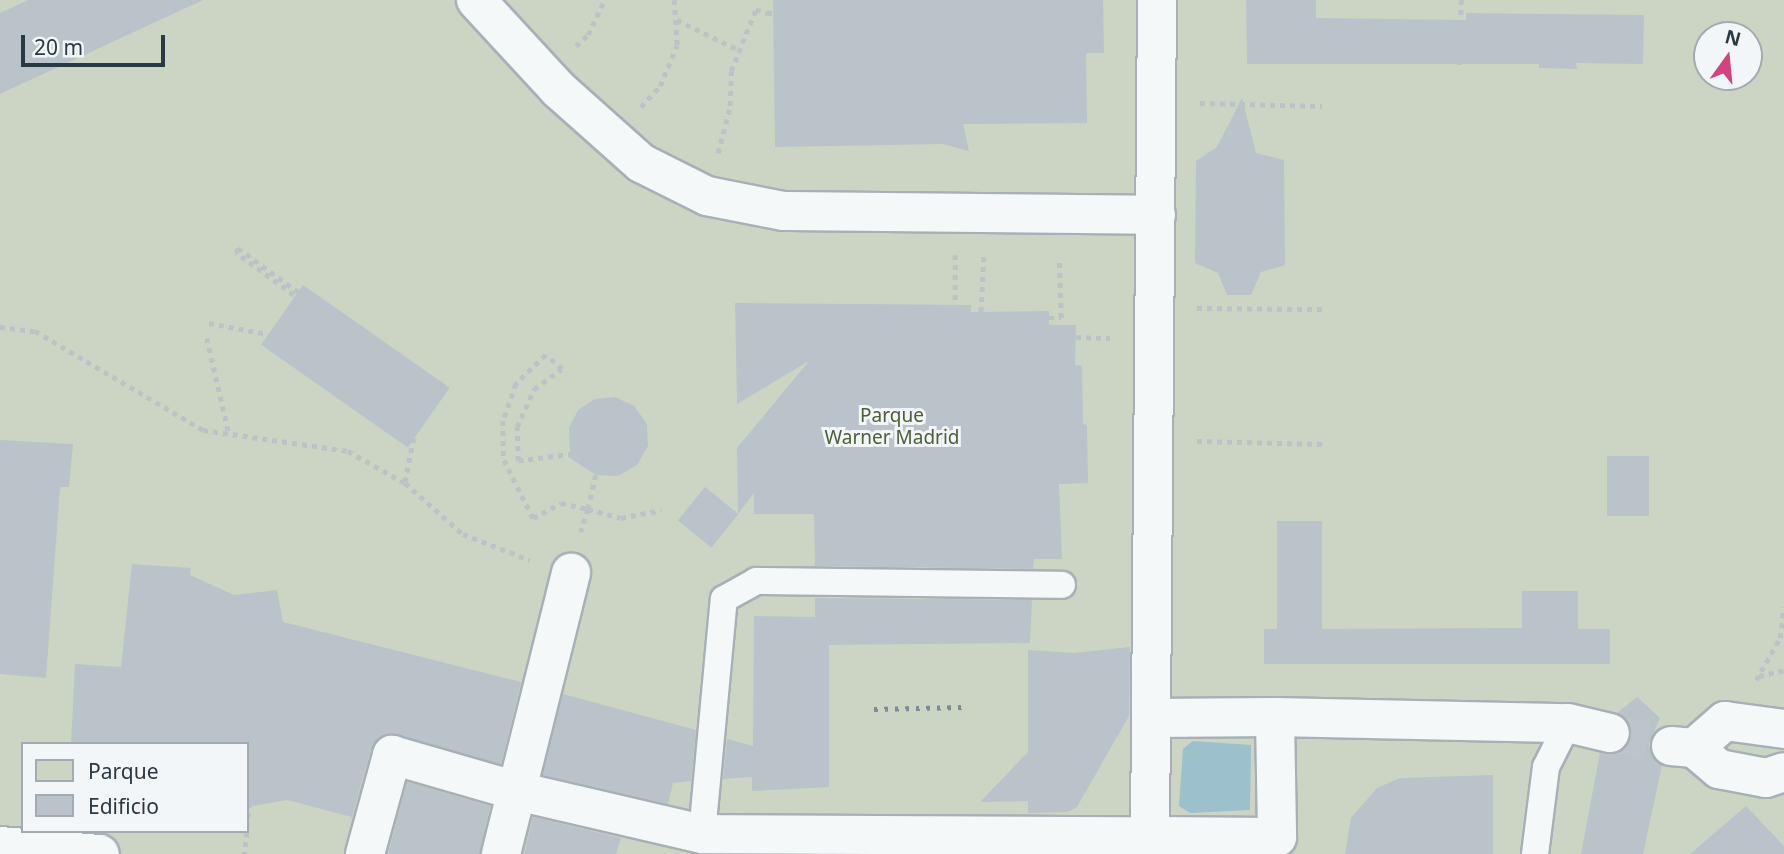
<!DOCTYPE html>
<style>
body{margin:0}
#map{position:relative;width:1784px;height:854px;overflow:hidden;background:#e2e8eb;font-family:"Noto Sans",sans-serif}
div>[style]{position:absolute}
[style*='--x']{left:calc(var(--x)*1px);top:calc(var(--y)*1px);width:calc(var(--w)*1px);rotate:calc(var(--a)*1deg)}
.green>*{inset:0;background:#ccd5c3}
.water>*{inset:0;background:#9cc0cc}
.building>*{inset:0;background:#b9c3c9;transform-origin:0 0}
.pedestrian-tunnel>*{height:38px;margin-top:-19px;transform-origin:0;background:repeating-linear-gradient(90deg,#bdc5ca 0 38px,transparent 0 57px)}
.path>*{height:4.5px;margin-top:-2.25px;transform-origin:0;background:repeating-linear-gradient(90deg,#bcc3c6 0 5px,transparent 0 10px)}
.roads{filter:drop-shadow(2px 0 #a7b0b6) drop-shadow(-2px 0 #a7b0b6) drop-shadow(0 2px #a7b0b6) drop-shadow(0 -2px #a7b0b6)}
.service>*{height:26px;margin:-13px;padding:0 13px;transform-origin:13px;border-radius:13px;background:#f5f8f9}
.pedestrian>*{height:38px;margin:-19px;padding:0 19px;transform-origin:19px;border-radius:19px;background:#f5f8f9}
.rail>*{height:5px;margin-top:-2.5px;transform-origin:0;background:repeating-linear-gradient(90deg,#7b8c95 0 3.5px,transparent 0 10.5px)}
span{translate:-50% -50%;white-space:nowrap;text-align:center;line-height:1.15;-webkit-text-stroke:6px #f2f6f8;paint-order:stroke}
.park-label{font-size:19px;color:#496036}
.legend{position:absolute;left:21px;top:742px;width:228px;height:91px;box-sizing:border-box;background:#f2f6f8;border:2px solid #a2abb0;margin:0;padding:9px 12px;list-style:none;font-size:21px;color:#293a44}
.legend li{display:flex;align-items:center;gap:14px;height:35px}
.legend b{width:35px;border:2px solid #a2abb0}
.north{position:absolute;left:1693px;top:21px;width:70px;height:70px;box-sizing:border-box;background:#f2f6f8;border:2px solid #a2abb0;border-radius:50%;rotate:15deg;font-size:19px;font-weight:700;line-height:28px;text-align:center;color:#293a44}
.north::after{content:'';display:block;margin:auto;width:24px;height:32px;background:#d3447f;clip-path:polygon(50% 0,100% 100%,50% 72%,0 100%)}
.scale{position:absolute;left:21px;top:35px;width:144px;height:32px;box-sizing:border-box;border:4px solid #293a44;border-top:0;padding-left:9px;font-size:21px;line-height:24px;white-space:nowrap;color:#293a44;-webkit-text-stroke:5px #f2f6f8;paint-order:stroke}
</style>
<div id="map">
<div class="green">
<i style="clip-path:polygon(evenodd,0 0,1784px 0,1784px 854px,0 854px,0 0,1707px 35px,1749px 35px,1749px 77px,1707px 77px,1707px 35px,0 0,23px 744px,247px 744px,247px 831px,23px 831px,23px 744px)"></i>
</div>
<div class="water">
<i style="clip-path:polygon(1193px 741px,1251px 745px,1250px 810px,1190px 813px,1179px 806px,1183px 749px)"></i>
</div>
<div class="building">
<i style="clip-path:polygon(28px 0,203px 0,0 94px,0 13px)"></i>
<i style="clip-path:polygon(773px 0,1103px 0,1104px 53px,1086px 53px,1087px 123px,963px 124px,969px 151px,943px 144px,775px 147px)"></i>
<i style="clip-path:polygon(1246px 0,1316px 0,1316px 18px,1466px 20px,1466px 13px,1644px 15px,1643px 64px,1576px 63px,1577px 69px,1539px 68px,1539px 64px,1247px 64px)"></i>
<i style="clip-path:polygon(1242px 98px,1256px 153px,1284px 160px,1285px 265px,1261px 272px,1251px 295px,1227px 295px,1218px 273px,1195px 263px,1196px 161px,1217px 147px)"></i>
<i style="left:303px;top:285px;width:179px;height:73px;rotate:35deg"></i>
<i style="clip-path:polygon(735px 303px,971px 305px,971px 312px,1049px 311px,1049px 325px,1076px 325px,1075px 365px,1082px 366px,1083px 424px,1087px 425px,1088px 483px,1059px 484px,1062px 559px,1034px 559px,1033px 569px,815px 566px,814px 514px,754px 514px,754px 493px,738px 514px,737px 448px,809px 361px,737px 404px)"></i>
<i style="clip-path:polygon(615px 397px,634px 406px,647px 424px,648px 446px,637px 465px,618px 476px,596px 475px,570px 458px,569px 428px,578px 410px,595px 399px)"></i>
<i style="clip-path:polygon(0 440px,73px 444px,69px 487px,60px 487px,46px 678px,0 674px)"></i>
<i style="left:1607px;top:456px;width:42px;height:60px"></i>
<i style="left:705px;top:487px;width:43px;height:43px;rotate:39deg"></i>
<i style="clip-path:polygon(1277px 521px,1322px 521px,1322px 629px,1522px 628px,1522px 591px,1578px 591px,1578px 629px,1610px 629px,1610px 664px,1264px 664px,1264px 629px,1277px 629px)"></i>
<i style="clip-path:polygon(132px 564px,191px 568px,190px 575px,234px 595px,277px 590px,283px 622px,521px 682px,501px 764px,386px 734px,371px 749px,352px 817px,287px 800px,247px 807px,247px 744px,71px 744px,75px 664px,121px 667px)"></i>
<i style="clip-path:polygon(815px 598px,1032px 600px,1030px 643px,829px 645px,829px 787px,752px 791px,752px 777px,723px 779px,727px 739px,753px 746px,754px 616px,815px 617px)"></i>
<i style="clip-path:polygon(1130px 647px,1129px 716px,1077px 807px,1068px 812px,1028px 813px,1028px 801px,980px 802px,1028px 752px,1028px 650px,1074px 653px)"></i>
<i style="clip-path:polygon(563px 694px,696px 730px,691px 781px,673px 783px,668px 804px,543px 775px)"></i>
<i style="clip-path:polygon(1637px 697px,1660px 718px,1649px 743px,1652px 756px,1662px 765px,1643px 854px,1581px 854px,1600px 753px,1616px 754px,1626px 747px,1631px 727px,1617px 713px)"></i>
<i style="clip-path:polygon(1493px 775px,1493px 854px,1345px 854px,1351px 818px,1377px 788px,1400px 778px)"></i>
<i style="clip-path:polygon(407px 782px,490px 806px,480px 854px,388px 854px)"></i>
<i style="clip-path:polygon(1746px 806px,1784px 846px,1784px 854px,1690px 854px)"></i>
<i style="clip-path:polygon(533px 817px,621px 838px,616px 854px,524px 854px)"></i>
</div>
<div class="pedestrian-tunnel">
<i style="--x:1610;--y:733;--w:62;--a:12"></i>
</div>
<div class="path">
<i style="--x:677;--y:20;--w:71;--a:25.8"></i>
<i style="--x:576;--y:46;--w:16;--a:-43"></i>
<i style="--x:588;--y:35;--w:38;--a:-65"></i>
<i style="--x:1459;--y:65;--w:65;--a:-88.2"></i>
<i style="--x:1200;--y:103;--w:122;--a:1.4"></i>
<i style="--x:641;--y:107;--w:28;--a:-48"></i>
<i style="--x:660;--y:86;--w:44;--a:-67.5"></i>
<i style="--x:677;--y:45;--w:45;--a:-93.8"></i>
<i style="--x:718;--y:153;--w:49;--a:-75.7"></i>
<i style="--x:730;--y:106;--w:35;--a:-88"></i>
<i style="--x:731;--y:71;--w:67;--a:-68"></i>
<i style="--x:756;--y:9;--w:12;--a:20"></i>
<i style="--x:767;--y:13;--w:29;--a:-4"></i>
<i style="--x:796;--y:11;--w:25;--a:-27"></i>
<i style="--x:984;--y:257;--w:60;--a:92.9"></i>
<i style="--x:981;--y:317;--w:13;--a:0"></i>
<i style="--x:955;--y:300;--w:45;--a:-90"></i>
<i style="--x:1197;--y:308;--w:125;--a:0.5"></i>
<i style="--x:1049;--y:318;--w:12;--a:0"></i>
<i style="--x:1061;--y:318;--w:60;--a:-91.9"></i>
<i style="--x:209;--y:323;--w:60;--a:10.6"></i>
<i style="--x:268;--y:334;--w:21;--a:41"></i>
<i style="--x:284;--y:348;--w:39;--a:-60"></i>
<i style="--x:304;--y:314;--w:27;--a:36"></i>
<i style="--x:326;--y:330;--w:41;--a:122.2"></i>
<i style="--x:304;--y:365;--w:23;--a:40"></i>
<i style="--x:322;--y:380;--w:43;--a:-57.4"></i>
<i style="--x:345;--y:344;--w:24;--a:38"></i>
<i style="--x:364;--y:359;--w:39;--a:125"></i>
<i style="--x:342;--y:391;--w:24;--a:36"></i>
<i style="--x:361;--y:405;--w:40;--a:-57.1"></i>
<i style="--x:383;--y:371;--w:24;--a:38"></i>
<i style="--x:402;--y:386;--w:41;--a:126"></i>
<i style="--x:378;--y:419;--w:20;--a:33"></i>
<i style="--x:395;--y:430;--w:50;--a:-55.7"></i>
<i style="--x:423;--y:389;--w:231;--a:-144"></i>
<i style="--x:236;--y:253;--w:5;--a:-68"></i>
<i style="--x:238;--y:248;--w:243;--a:36.1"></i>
<i style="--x:434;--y:391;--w:49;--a:125.9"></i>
<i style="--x:405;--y:431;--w:11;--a:38"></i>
<i style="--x:414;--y:438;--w:46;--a:101.3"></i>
<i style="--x:0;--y:327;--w:35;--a:7"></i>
<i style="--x:35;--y:331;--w:195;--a:30.5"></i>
<i style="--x:203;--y:430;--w:147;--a:8.2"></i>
<i style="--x:348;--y:451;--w:65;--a:29.3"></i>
<i style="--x:405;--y:483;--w:77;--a:41.3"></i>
<i style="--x:463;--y:534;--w:72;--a:21.2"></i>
<i style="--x:1076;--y:337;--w:34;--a:2"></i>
<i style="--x:207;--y:338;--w:98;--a:77.1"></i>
<i style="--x:1197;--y:441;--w:125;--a:1.4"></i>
<i style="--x:573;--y:454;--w:55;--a:172.7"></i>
<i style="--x:518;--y:461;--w:34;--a:-92"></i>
<i style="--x:517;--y:427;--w:42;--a:-65.9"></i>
<i style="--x:534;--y:389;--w:34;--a:-36"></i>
<i style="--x:562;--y:369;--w:21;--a:-139"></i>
<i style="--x:546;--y:355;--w:42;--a:136"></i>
<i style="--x:516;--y:384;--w:39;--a:109"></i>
<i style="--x:503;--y:421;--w:39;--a:89"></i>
<i style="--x:504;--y:460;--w:65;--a:63.4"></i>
<i style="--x:533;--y:518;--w:32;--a:-28"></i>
<i style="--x:561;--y:503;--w:28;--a:13"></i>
<i style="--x:588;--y:509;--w:24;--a:107"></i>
<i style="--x:596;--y:475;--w:35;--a:103"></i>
<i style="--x:588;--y:509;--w:34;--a:15"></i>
<i style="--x:621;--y:518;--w:41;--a:-11.3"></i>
<i style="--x:206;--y:606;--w:60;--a:6.7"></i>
<i style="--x:266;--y:613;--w:242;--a:95"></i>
<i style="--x:1759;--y:676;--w:26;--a:-13"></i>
<i style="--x:1756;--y:680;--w:48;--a:-60.3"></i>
<i style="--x:1780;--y:638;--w:31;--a:-83"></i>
</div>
<div class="roads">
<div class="service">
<i style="--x:702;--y:834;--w:236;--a:-84.7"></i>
<i style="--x:724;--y:599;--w:37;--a:-29"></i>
<i style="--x:756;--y:581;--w:306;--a:0.7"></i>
<i style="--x:1535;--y:854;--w:88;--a:-82.8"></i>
<i style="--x:1546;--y:767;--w:49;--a:-63.4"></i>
</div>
<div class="pedestrian">
<i style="--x:476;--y:0;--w:121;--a:47.3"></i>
<i style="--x:558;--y:89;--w:111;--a:41.7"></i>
<i style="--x:641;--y:163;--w:74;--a:26.6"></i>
<i style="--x:707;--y:196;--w:77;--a:11.2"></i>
<i style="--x:783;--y:211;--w:373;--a:0.6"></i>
<i style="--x:1275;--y:717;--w:293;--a:1.2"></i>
<i style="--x:1568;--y:723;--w:43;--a:13.4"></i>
<i style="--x:1151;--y:718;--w:124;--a:-0.5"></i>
<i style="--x:1275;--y:717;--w:120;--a:89"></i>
<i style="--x:1277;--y:837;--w:127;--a:-179.5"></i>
<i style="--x:1150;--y:836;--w:836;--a:-89.52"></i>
<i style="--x:1671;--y:746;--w:23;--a:5"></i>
<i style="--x:1694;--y:748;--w:41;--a:-41.1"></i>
<i style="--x:1725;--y:721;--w:60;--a:7.7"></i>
<i style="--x:1694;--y:748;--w:33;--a:40"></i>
<i style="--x:1719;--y:769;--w:48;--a:10.8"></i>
<i style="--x:1766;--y:778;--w:19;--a:-18"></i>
<i style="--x:0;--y:846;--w:100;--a:4.6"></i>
<i style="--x:365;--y:854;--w:103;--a:-74.7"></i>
<i style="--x:392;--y:755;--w:130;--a:16.1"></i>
<i style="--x:517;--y:791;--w:190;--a:13.1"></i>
<i style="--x:702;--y:834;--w:448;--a:0.3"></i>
<i style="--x:501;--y:854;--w:290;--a:-76"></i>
</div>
</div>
<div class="rail">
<i style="--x:874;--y:709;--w:89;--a:-1.3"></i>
</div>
<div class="park-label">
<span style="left:892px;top:427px">Parque<br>Warner Madrid</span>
</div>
<ul class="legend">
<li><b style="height:19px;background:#ccd5c3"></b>Parque</li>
<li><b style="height:19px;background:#b9c3c9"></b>Edificio</li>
</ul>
<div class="north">N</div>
<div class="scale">20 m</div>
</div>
